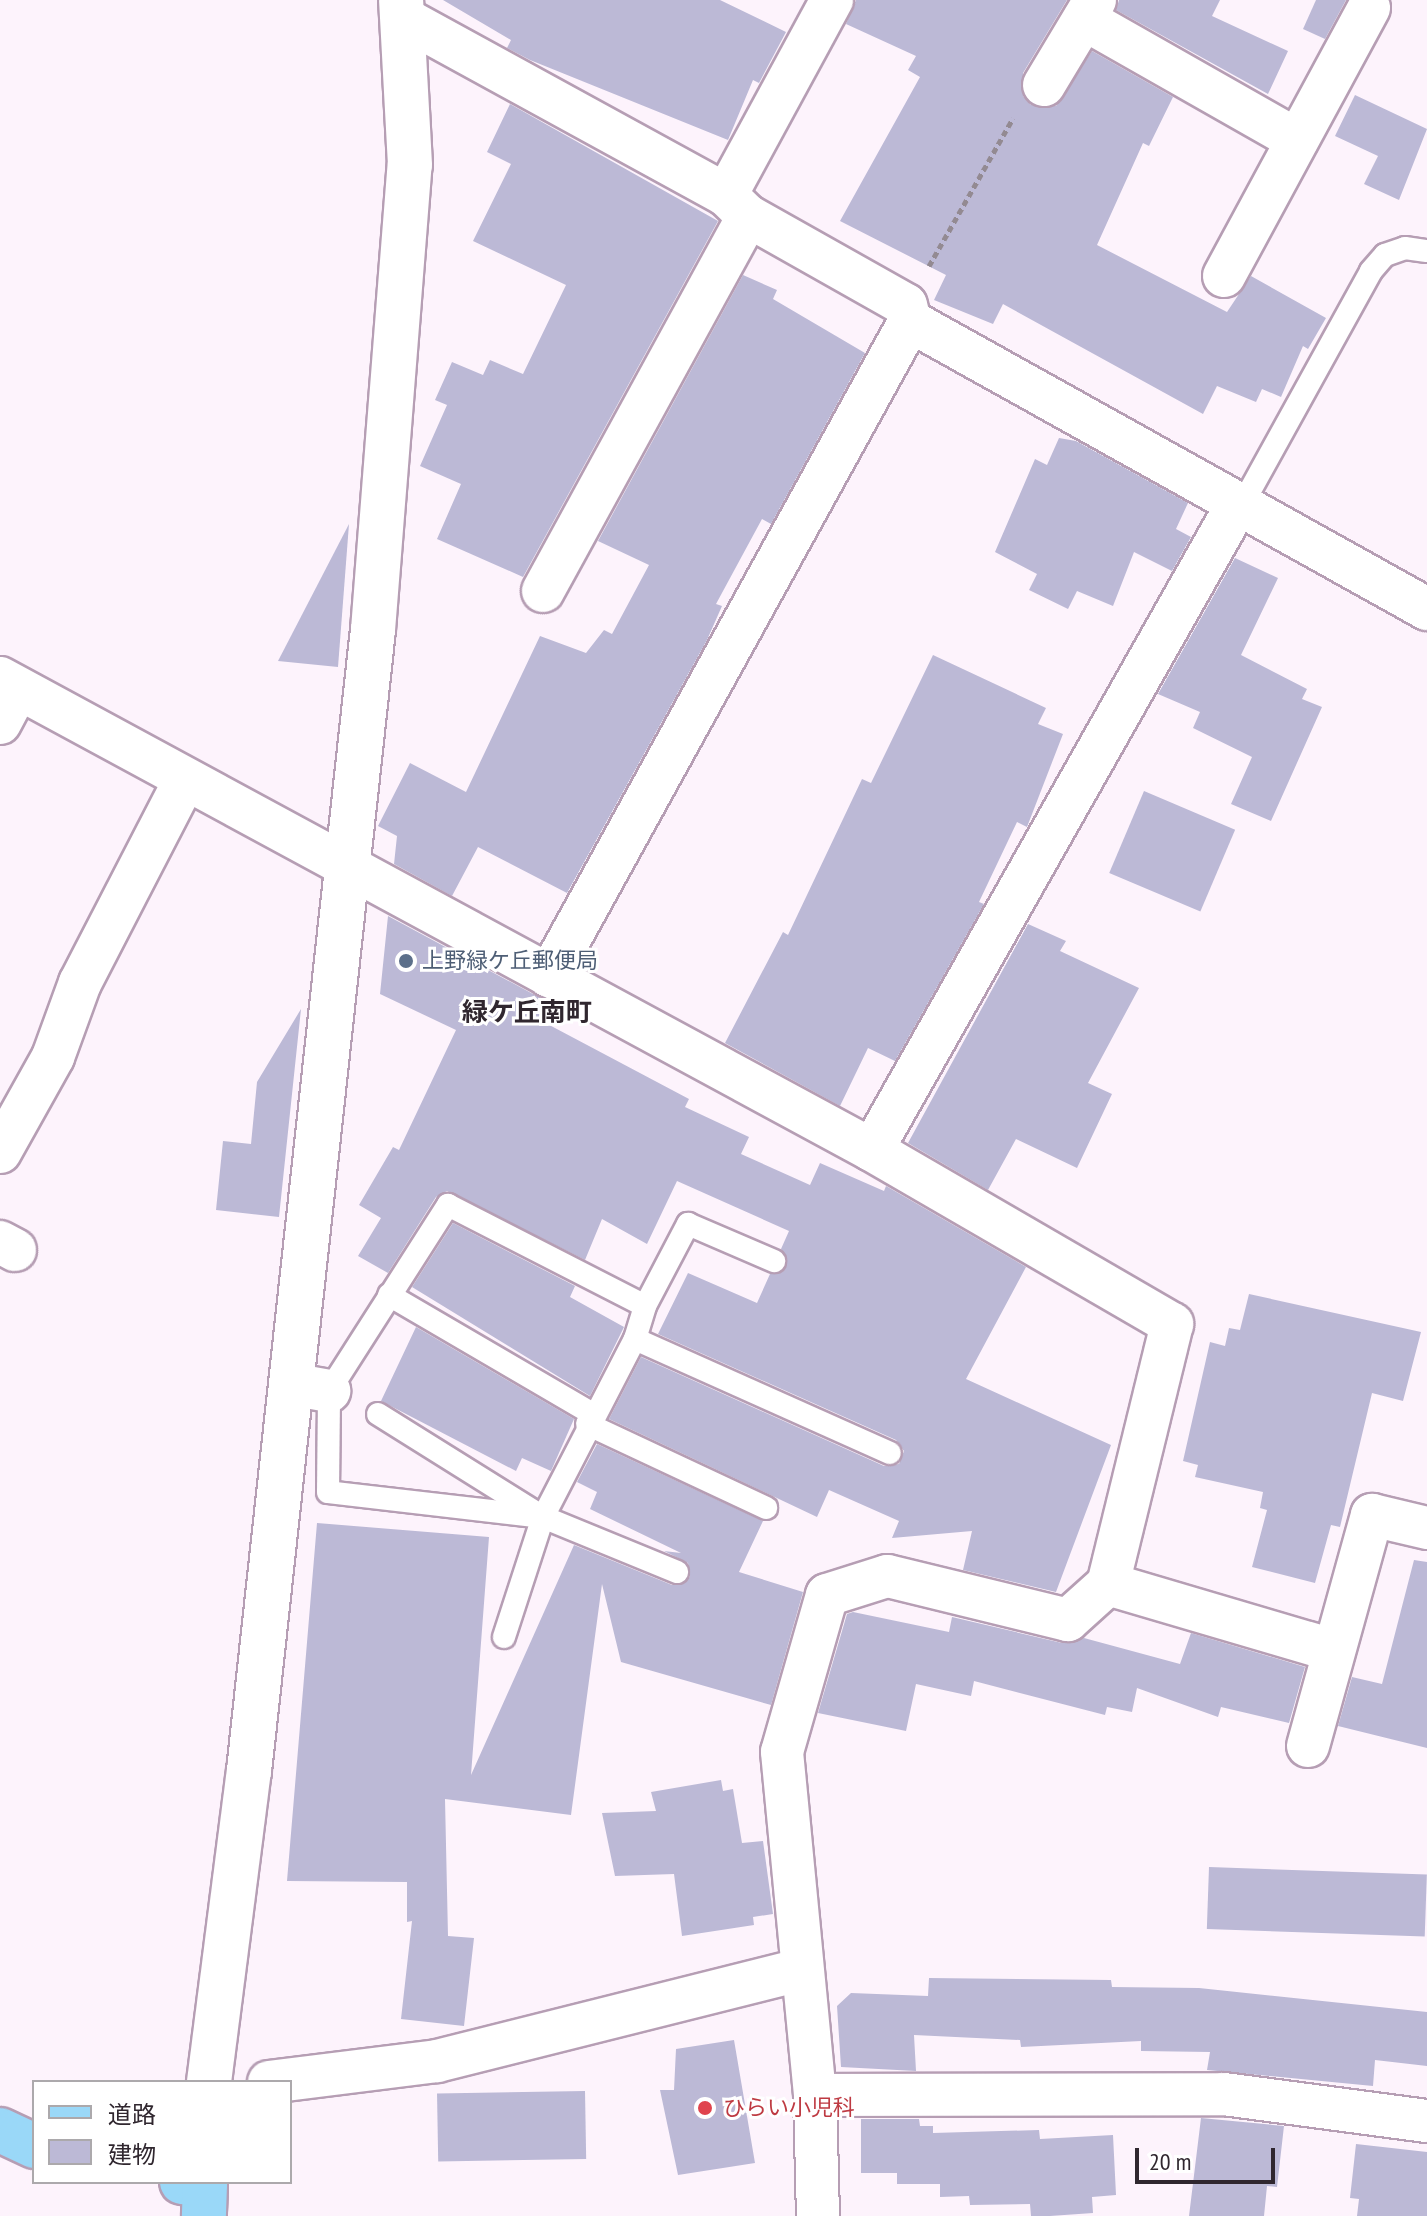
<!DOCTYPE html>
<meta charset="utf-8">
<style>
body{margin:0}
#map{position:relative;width:1427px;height:2216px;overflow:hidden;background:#fdf3fc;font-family:"PT Sans Narrow","Noto Sans JP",sans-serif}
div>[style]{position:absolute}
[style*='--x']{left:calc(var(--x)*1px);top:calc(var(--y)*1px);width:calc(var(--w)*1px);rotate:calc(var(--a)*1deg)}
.building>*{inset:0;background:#bcb9d6;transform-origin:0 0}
.path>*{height:5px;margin-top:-2.5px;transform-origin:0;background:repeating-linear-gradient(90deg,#938a92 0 6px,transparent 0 10px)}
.roads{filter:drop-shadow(2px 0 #b69eb4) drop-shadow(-2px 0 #b69eb4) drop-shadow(0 2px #b69eb4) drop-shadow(0 -2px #b69eb4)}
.lane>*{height:22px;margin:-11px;padding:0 11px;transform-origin:11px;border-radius:11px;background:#fff}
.street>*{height:42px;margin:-21px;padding:0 21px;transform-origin:21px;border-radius:21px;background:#fff}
.secondary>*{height:44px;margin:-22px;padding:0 22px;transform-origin:22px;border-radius:22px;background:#fff}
.primary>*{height:44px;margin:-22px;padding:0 22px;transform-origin:22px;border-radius:22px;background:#9ad8f8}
.dots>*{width:22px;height:22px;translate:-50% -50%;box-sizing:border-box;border:4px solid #fff;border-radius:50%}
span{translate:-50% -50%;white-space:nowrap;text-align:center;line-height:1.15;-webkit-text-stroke:6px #fff;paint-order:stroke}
.service-label{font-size:22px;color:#4e5e75}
.left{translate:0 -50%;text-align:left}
.health-label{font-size:22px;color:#be3a42}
.quarter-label{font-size:26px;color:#30272f;font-weight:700}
.legend{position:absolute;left:32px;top:2080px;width:260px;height:104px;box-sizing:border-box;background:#fff;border:2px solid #aca9ac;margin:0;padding:10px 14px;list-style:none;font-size:24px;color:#30272f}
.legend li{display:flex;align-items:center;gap:16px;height:40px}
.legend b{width:40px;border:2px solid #aca9ac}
.scale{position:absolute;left:1135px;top:2148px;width:140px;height:36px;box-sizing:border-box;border:4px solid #30272f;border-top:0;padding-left:10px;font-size:24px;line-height:28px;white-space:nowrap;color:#30272f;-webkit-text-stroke:6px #fff;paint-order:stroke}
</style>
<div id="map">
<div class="building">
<i style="clip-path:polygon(443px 0,720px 0,786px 32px,759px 83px,753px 80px,728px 140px,530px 60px,507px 48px,511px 40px)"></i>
<i style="clip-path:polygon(856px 0,1067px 0,1023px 73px,1023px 96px,1031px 105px,1056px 106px,1092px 51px,1173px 97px,1149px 146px,1143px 143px,1097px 245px,1227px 312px,1251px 276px,1326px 318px,1308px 349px,1303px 346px,1281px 397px,1262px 389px,1256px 402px,1217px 386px,1203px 414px,1003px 304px,993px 324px,934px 300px,946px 275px,840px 221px,920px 77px,908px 70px,916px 56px,846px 24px)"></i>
<i style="clip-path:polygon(1119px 0,1220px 0,1212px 16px,1288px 51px,1268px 94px,1116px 10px)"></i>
<i style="clip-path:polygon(1316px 0,1346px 0,1325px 39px,1303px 29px)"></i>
<i style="clip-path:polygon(1355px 95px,1427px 129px,1399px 200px,1364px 184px,1378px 156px,1335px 136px)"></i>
<i style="clip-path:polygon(510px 104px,718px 221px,523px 577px,437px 539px,461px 484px,420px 466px,447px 405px,435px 400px,452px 362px,483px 375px,490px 360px,523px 374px,566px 285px,473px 241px,511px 164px,487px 152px)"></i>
<i style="clip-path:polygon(743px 275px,777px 290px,773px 299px,865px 353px,771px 524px,762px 519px,716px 604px,722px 606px,707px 640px,567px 893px,478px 847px,452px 896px,394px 864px,397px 836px,378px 826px,410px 763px,466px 792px,540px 636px,586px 653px,604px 630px,612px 634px,649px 565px,598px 541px)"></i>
<i style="clip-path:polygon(1059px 438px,1076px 441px,1188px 503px,1176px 529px,1191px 537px,1172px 571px,1134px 552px,1113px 606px,1077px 591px,1068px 609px,1029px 590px,1037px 574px,995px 552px,1035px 459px,1047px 465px)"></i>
<i style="clip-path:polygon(349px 524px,338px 667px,278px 661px)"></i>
<i style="clip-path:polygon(1235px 558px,1278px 578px,1241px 655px,1307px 689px,1302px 699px,1322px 707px,1271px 821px,1231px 804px,1252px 757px,1193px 728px,1200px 712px,1158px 694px)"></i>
<i style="clip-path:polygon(933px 655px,1046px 708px,1038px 724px,1063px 734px,1027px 827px,1017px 822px,979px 902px,984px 904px,895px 1061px,868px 1048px,840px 1106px,725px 1043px,783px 932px,788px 935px,862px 779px,871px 783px)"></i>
<i style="left:1144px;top:791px;width:99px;height:89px;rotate:23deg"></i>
<i style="clip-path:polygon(388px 916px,546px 1001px,538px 1019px,689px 1099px,685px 1107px,749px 1137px,741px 1154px,810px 1185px,820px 1163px,884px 1191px,886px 1186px,1026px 1267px,966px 1379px,1111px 1445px,1056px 1592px,963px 1570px,972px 1531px,892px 1538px,899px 1521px,829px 1490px,817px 1517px,609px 1419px,641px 1357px,884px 1466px,899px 1464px,904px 1451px,896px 1440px,658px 1334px,688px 1273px,757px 1303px,770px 1274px,786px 1267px,781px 1249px,789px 1231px,677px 1181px,647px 1244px,602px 1219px,585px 1260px,447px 1191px,436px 1197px,388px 1273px,358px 1256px,381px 1218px,359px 1205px,393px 1147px,399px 1150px,456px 1030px,380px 994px)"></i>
<i style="clip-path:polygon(1028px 924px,1066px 941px,1060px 951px,1139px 988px,1088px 1083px,1112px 1094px,1077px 1168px,1016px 1139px,988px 1190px,908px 1143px)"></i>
<i style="clip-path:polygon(301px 1009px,279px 1217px,216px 1210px,223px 1141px,251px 1144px,257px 1082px)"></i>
<i style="clip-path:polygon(453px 1223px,575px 1286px,570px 1297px,624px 1327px,590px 1396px,412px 1287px)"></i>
<i style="clip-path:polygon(1249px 1294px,1421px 1332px,1403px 1401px,1372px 1393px,1340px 1527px,1331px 1525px,1315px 1583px,1252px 1567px,1267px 1510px,1260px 1508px,1263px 1492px,1195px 1477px,1198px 1465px,1183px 1461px,1210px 1342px,1225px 1346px,1229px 1328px,1240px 1330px)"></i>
<i style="clip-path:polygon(416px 1327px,574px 1419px,551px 1471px,522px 1458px,516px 1471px,381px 1401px)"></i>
<i style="clip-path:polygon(597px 1444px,763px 1521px,739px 1572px,803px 1592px,771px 1705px,621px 1662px,602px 1584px,571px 1815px,445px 1799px,448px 1936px,474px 1938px,464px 2026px,401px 2019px,412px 1921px,407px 1922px,407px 1882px,287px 1881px,317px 1523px,489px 1537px,471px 1775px,574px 1545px,672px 1585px,690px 1577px,688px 1563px,664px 1551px,681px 1553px,590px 1509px,597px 1492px,577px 1482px)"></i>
<i style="clip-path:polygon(1414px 1560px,1427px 1562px,1427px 1748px,1338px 1726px,1352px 1677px,1382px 1684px)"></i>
<i style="clip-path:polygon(853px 1612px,949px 1632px,952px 1617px,1062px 1643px,1084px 1638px,1180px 1664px,1191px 1633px,1305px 1667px,1289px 1723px,1221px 1707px,1218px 1717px,1137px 1688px,1132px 1712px,1107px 1707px,1105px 1715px,974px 1681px,971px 1696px,916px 1684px,906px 1731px,818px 1713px,847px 1614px)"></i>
<i style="clip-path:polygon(721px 1780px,723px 1791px,733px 1789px,742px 1843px,763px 1841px,773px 1914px,753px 1917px,754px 1925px,682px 1936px,674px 1874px,615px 1876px,602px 1813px,656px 1811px,651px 1792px)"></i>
<i style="left:1209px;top:1867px;width:218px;height:62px;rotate:2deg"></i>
<i style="clip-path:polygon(929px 1978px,1111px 1980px,1112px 1987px,1199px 1988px,1427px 2012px,1427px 2066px,1375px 2060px,1373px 2086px,1207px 2070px,1210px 2052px,1141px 2051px,1141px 2041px,1021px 2047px,1020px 2040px,914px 2035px,916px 2071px,841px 2067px,837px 2006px,851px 1993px,928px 1996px)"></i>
<i style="clip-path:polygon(734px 2040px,755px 2163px,678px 2175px,660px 2090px,674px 2090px,676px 2049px)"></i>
<i style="left:585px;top:2091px;width:68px;height:148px;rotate:89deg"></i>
<i style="clip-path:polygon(1201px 2118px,1284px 2126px,1277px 2187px,1267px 2186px,1264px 2216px,1189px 2216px)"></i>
<i style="clip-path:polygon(861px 2119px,919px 2119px,920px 2126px,933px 2126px,933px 2133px,1039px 2130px,1040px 2139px,1113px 2135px,1116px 2195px,1092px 2197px,1093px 2213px,1050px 2216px,1031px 2216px,1030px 2204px,970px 2205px,969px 2196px,940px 2197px,940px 2184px,897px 2184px,897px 2173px,861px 2173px)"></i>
<i style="clip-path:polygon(1356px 2144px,1427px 2152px,1427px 2216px,1357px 2216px,1359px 2199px,1350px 2198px)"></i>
</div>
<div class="path">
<i style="--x:929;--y:266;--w:170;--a:-60.4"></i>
</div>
<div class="roads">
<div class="lane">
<i style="--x:1242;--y:505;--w:267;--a:-61.1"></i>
<i style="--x:1371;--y:271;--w:21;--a:-49"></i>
<i style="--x:1385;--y:255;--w:21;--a:-19"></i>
<i style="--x:1405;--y:248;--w:22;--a:8"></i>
<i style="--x:389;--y:1295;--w:236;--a:30.3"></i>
<i style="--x:635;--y:1339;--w:279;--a:24.1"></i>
<i style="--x:378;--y:1414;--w:195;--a:32"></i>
<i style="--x:543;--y:1517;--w:145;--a:22.3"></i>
<i style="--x:587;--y:1424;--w:198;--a:25.1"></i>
<i style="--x:543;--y:1517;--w:216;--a:-173.4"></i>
<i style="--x:328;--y:1492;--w:101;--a:-89.4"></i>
<i style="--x:329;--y:1391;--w:221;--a:-57.4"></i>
<i style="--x:448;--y:1205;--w:221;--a:27.1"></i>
<i style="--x:645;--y:1306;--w:93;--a:-62.3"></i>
<i style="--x:688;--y:1224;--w:94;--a:23.3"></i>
<i style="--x:504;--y:1637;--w:126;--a:-72"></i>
<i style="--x:543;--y:1517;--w:200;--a:-62.7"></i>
<i style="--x:635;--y:1339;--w:34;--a:-73"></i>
</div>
<div class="street">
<i style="--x:403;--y:18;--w:368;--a:28.7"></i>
<i style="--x:726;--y:195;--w:30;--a:44"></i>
<i style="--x:748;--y:216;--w:181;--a:29.4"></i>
<i style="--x:906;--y:305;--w:16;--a:76"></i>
<i style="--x:910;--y:321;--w:592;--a:29.12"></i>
<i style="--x:1084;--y:19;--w:245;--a:29.6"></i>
<i style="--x:1044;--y:85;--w:99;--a:-59"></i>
<i style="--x:726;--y:195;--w:222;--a:-61.5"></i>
<i style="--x:1224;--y:276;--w:305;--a:-61.6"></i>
<i style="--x:543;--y:591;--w:427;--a:-61.3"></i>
<i style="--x:0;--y:678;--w:992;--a:28.43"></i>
<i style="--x:872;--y:1150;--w:347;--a:30.1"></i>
<i style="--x:1172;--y:1324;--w:268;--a:103.8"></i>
<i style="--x:1108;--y:1584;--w:234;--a:16.4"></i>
<i style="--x:0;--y:723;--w:36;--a:-62"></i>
<i style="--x:549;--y:976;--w:748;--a:-61.14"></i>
<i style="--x:872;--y:1150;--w:743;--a:-60.5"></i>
<i style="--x:0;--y:1152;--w:109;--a:-60.8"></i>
<i style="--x:53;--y:1057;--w:79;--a:-70"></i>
<i style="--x:80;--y:983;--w:229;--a:-62.7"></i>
<i style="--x:0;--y:1242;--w:17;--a:28"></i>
<i style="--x:290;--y:1384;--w:40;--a:10"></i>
<i style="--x:1108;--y:1584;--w:54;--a:138"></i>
<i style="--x:1068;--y:1620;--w:186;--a:-166.3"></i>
<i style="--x:887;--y:1576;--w:63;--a:162.4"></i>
<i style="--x:827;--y:1595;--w:163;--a:106"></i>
<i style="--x:782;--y:1752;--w:345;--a:84.5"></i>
<i style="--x:815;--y:2095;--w:409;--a:-0.1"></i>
<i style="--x:1224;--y:2094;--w:205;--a:7.6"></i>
<i style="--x:1308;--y:1746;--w:240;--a:-74.5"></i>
<i style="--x:1372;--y:1515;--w:57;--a:13.3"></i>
<i style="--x:269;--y:2082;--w:169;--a:-7.1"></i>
<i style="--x:437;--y:2061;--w:376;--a:-14.1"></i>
<i style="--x:815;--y:2095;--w:121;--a:88.6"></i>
</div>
<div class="secondary">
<i style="--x:209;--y:2082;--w:314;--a:-82.7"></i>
<i style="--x:249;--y:1771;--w:1148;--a:-83.8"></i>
<i style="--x:373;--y:630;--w:466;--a:-85.5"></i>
<i style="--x:410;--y:165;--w:165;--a:-93.1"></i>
</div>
<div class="primary">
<i style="--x:0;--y:2130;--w:38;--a:25"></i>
<i style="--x:182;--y:2182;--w:23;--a:5"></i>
<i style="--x:205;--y:2184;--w:32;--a:92"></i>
</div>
</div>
<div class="dots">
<i style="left:406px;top:961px;background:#5c6f8a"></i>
<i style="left:705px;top:2108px;background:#e0444e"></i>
</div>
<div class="service-label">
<span class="left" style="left:422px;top:961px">上野緑ケ丘郵便局</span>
</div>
<div class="health-label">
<span class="left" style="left:723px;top:2108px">ひらい小児科</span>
</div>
<div class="quarter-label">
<span style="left:527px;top:1012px">緑ケ丘南町</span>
</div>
<ul class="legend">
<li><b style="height:10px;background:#9ad8f8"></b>道路</li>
<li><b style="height:22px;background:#bcb9d6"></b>建物</li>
</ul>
<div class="scale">20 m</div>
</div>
